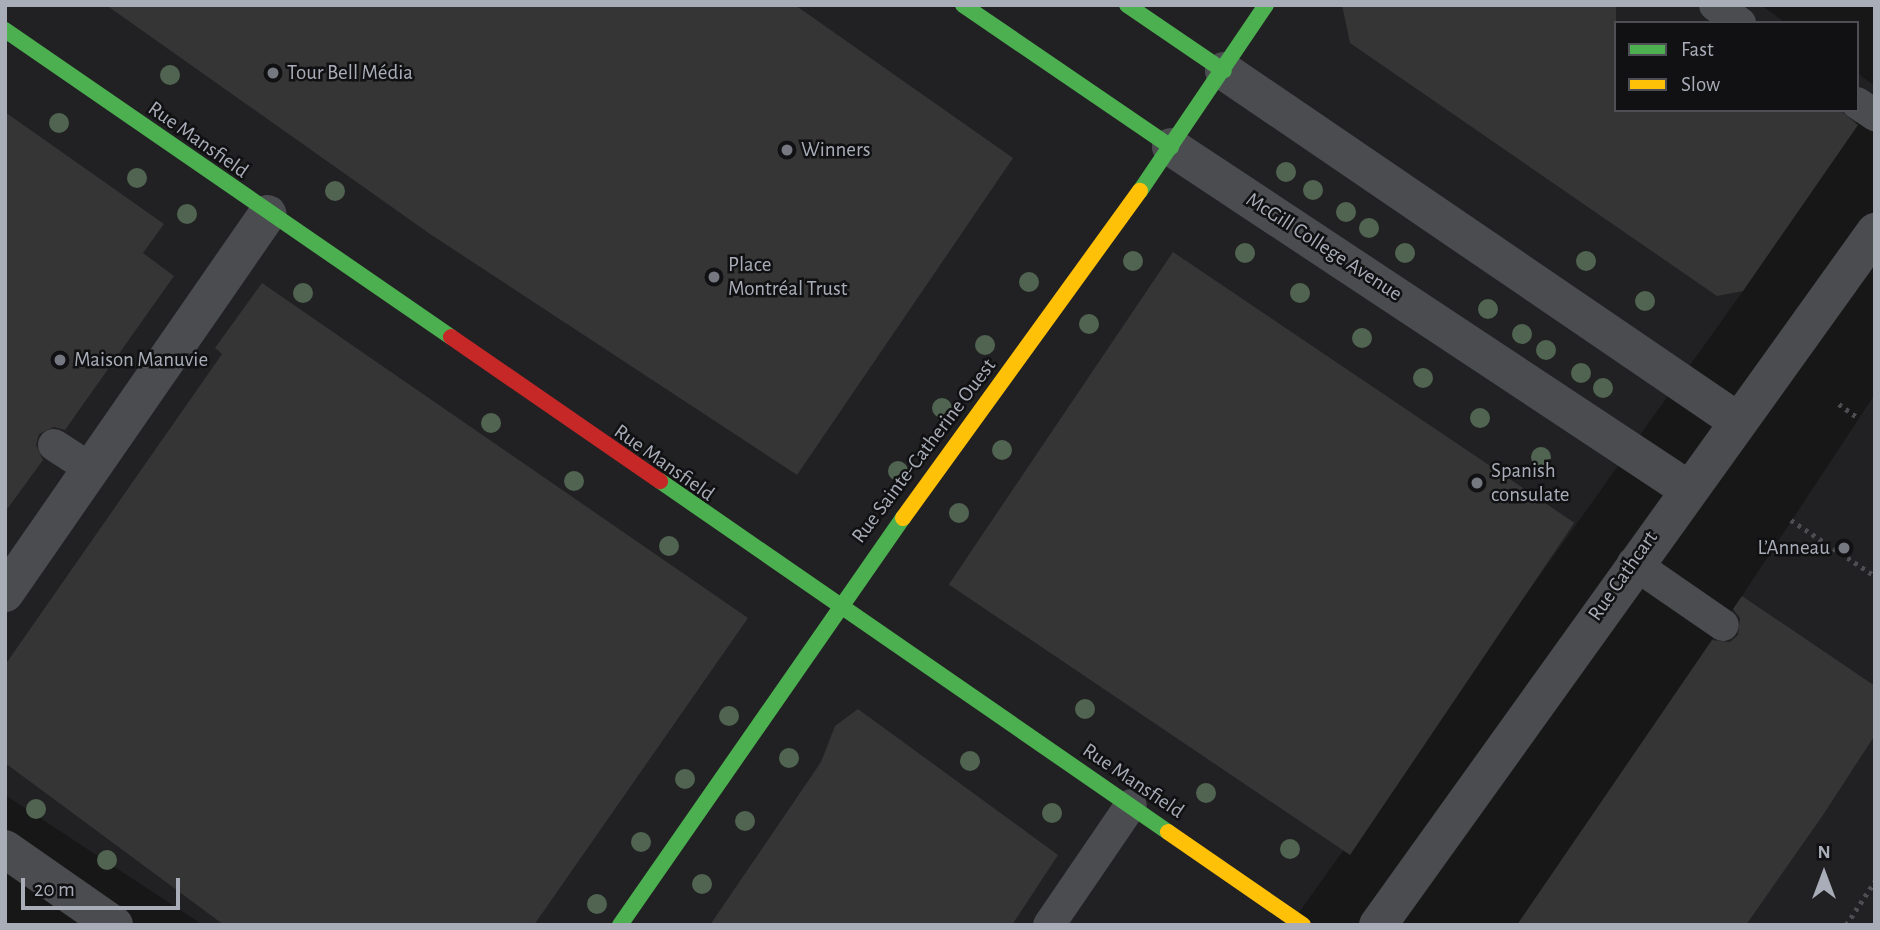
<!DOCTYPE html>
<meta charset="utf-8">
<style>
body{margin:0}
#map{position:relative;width:1880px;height:930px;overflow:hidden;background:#171717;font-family:"Alegreya Sans",sans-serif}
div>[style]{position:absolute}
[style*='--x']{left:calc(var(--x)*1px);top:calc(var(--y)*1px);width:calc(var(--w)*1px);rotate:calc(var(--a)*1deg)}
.built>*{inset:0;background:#212123}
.building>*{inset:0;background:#353536;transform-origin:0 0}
.path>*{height:4.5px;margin-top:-2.25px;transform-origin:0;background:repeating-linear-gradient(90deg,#4d4e52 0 3.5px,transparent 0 8.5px)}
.lane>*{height:32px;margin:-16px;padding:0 16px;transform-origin:16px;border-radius:16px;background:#4b4c50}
.street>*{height:38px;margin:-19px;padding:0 19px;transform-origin:19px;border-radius:19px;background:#4b4c50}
.fast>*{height:16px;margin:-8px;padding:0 8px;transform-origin:8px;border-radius:8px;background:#4caf50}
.slow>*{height:16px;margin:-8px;padding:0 8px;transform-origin:8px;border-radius:8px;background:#ffc107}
.jam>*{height:16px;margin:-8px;padding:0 8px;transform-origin:8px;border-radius:8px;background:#c62828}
.trees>*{width:20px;height:20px;margin:-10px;border-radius:50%;background:#506451}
.dots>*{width:19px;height:19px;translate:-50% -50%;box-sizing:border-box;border:4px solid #111113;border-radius:50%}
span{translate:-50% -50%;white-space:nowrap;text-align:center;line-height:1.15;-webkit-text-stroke:5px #111113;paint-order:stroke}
.poi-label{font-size:21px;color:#a8adb8}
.left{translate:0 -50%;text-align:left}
.right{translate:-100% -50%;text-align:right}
.street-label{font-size:21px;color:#a8adb8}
.frame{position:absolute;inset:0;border:7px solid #a8adb8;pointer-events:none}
.legend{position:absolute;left:1614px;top:21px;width:245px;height:91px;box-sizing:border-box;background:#111113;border:2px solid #4d4f55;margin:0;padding:9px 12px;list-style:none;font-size:21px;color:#a8adb8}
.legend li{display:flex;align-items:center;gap:14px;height:35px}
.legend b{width:35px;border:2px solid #4d4f55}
.north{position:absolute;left:1789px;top:839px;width:70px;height:70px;-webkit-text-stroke:5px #111113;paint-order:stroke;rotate:0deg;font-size:19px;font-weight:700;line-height:28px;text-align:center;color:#a8adb8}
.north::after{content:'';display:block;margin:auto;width:24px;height:32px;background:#a8adb8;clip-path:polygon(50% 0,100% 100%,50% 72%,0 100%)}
.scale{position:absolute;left:21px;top:878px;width:159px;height:32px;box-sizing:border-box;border:4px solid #a8adb8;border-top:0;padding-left:9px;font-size:21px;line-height:24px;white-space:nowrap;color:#a8adb8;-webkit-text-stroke:5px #111113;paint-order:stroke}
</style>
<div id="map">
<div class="built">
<i style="clip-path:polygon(5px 5px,1761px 5px,1786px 23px,1616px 23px,1616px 110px,1857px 110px,1857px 73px,1875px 86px,1875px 94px,1743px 291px,1290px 925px,203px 925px,5px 795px)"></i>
<i style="clip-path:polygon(1875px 394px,1875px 925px,1517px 925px,1742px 596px)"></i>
</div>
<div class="building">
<i style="clip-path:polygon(106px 5px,795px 5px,1013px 158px,797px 475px,430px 234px)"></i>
<i style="clip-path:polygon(1342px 5px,1616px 5px,1616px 110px,1840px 110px,1858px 125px,1743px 291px,1717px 296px,1350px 43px)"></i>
<i style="clip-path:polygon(5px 112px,164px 224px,143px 253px,174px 276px,65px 430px,54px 427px,39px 434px,36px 445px,43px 460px,5px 512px)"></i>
<i style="left:1173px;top:252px;width:484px;height:401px;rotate:34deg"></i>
<i style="clip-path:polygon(262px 283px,748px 618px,534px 925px,224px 925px,5px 763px,5px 665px,222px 354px,215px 348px)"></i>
<i style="clip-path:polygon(1742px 596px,1875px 686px,1875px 735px,1823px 815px,1746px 925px,1517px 925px,1712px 640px,1730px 642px,1738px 635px,1740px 618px,1733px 609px)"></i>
<i style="clip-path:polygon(858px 709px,1058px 855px,1012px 925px,710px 925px,821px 762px,835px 726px)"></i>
</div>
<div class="path">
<i style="--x:1839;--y:404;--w:24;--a:36"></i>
<i style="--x:1791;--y:520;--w:101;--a:33.7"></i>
<i style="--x:1846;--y:925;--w:53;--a:-56.6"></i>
</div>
<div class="lane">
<i style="--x:1715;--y:5;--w:31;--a:36"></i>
<i style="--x:1857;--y:103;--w:22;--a:34"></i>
<i style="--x:54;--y:445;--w:44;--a:33"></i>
<i style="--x:1633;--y:563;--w:109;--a:34.6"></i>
<i style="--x:1049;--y:925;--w:145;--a:-55.7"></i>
</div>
<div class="street">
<i style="--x:1224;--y:71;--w:620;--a:34.28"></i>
<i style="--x:1171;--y:147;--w:618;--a:33.51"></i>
<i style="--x:5;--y:593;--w:461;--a:-55.3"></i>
<i style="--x:5;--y:849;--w:133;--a:34.9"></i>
<i style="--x:1378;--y:925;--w:853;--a:-54.35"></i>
</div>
<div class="fast">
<i style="--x:963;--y:5;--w:252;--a:34.3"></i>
<i style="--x:1127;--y:5;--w:117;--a:34.2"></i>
<i style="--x:5;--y:30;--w:541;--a:34.54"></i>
<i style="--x:1140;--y:191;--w:225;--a:-55.9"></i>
<i style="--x:660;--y:481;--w:617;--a:34.64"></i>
<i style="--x:620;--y:925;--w:496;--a:-55.2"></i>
</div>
<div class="slow">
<i style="--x:903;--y:518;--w:404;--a:-54.1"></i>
<i style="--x:1168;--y:832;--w:164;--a:34.6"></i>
</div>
<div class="jam">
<i style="--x:451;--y:337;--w:254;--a:34.6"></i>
</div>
<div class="trees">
<i style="left:170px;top:75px"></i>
<i style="left:59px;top:123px"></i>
<i style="left:1286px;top:172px"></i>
<i style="left:137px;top:178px"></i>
<i style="left:1313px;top:190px"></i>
<i style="left:335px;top:191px"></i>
<i style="left:1346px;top:212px"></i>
<i style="left:187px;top:214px"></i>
<i style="left:1369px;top:228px"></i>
<i style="left:1245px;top:253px"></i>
<i style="left:1405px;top:253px"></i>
<i style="left:1133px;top:261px"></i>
<i style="left:1586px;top:261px"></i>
<i style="left:1029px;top:282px"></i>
<i style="left:303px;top:293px"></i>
<i style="left:1300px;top:293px"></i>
<i style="left:1645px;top:301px"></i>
<i style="left:1488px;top:309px"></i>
<i style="left:1089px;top:324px"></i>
<i style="left:1522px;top:334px"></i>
<i style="left:1362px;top:338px"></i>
<i style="left:985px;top:345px"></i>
<i style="left:1546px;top:350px"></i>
<i style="left:1581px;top:373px"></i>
<i style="left:1423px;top:378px"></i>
<i style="left:1603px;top:388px"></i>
<i style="left:942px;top:408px"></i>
<i style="left:1480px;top:418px"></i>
<i style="left:491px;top:423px"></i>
<i style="left:1002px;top:450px"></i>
<i style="left:1541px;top:457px"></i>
<i style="left:898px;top:471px"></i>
<i style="left:574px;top:481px"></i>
<i style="left:959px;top:513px"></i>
<i style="left:669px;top:546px"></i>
<i style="left:1085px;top:709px"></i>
<i style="left:729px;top:716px"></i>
<i style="left:789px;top:758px"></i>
<i style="left:970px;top:761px"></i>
<i style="left:685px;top:779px"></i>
<i style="left:1206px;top:793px"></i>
<i style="left:36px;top:809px"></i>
<i style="left:1052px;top:813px"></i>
<i style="left:745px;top:821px"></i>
<i style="left:641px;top:842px"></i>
<i style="left:1290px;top:849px"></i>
<i style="left:107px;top:860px"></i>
<i style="left:702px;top:884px"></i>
<i style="left:597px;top:904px"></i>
</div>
<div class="dots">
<i style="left:273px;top:73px;background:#757880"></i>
<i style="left:787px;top:150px;background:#757880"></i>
<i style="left:714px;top:277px;background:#757880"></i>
<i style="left:60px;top:360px;background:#757880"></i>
<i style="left:1477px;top:483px;background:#757880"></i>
<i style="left:1844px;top:548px;background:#757880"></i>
</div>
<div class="poi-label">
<span class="left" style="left:287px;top:73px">Tour Bell Média</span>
<span class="left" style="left:801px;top:150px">Winners</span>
<span class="left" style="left:728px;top:277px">Place<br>Montréal Trust</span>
<span class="left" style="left:74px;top:360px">Maison Manuvie</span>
<span class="left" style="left:1491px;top:483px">Spanish<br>consulate</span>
<span class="right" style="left:1830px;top:548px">L’Anneau</span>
</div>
<div class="street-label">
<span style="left:198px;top:140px;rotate:35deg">Rue Mansfield</span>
<span style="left:1324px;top:247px;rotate:33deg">McGill College Avenue</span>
<span style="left:924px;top:451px;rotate:-53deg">Rue Sainte-Catherine Ouest</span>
<span style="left:664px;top:463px;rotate:35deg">Rue Mansfield</span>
<span style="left:1623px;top:576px;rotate:-55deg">Rue Cathcart</span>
<span style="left:1133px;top:781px;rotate:34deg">Rue Mansfield</span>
</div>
<div class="frame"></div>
<ul class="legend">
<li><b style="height:9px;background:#4caf50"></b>Fast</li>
<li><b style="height:9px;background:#ffc107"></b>Slow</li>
</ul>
<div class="north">N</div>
<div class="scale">20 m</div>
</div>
